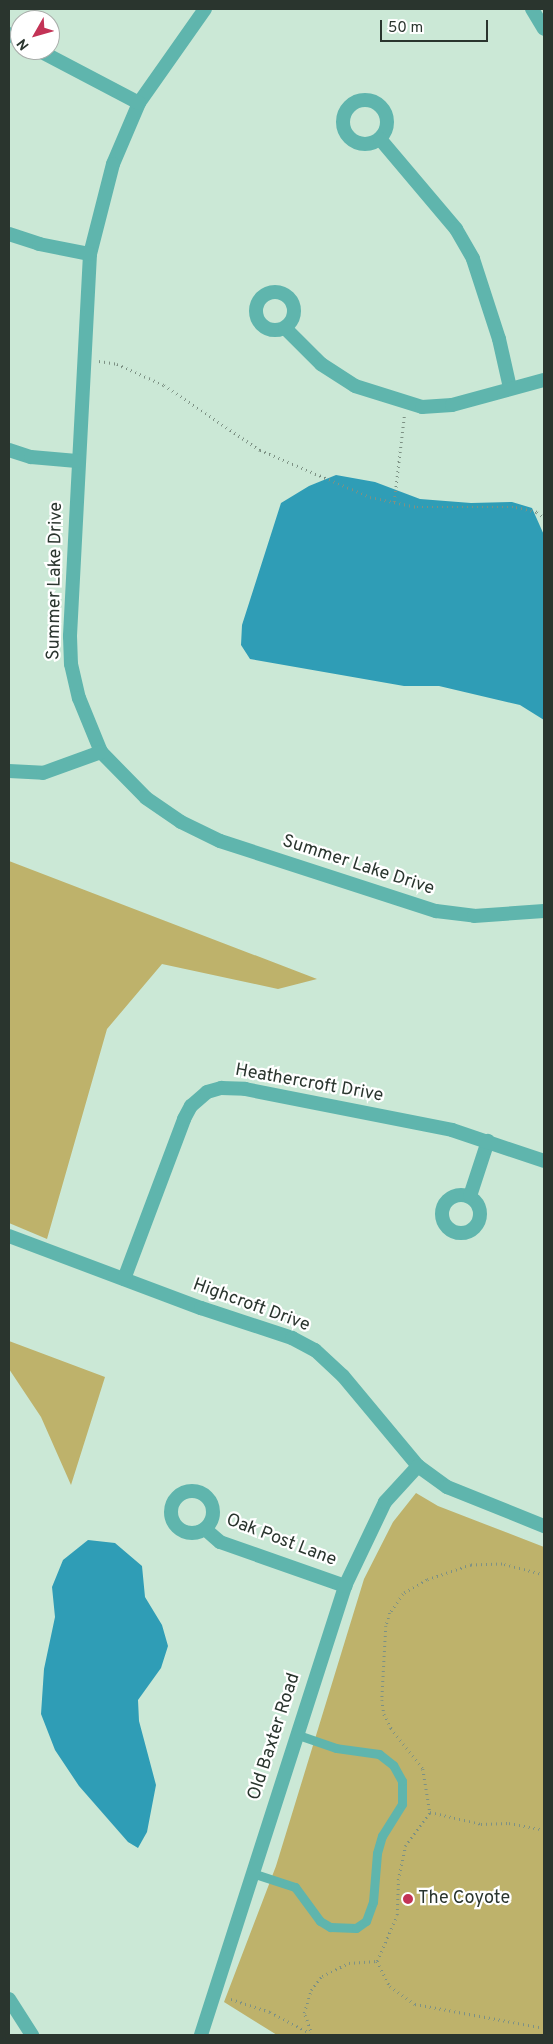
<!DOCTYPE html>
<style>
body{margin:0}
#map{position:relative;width:553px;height:2044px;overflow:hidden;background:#cbe8d6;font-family:Overpass,sans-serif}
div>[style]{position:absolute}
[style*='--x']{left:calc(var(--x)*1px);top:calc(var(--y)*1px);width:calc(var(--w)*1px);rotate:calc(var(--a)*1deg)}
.green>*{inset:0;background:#beb26b}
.water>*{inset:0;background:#2f9db6}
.path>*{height:2.5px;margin-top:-1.25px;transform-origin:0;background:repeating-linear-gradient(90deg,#7d9184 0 1px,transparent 0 5px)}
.service>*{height:9px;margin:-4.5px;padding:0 4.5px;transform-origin:4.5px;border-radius:4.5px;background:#5fb5ad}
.minor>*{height:14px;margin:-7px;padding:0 7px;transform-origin:7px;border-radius:7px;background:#5fb5ad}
.minor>.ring{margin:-7px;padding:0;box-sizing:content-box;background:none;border:14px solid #5fb5ad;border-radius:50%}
.dots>*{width:14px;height:14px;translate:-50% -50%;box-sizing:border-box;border:2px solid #fff;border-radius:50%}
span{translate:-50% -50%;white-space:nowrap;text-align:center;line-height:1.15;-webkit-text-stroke:4.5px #fff;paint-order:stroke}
.street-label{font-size:18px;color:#2a352e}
.poi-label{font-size:18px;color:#2a352e}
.left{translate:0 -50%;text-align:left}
.frame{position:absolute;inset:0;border:10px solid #2a352e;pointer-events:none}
.north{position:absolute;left:10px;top:10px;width:50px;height:50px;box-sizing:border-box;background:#fff;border:1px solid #aaaeab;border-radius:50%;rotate:232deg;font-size:14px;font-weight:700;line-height:20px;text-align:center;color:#2a352e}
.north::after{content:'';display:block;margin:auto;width:18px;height:22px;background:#c33356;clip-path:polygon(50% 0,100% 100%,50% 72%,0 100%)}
.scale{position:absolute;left:380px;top:20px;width:108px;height:22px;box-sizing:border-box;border:2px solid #2a352e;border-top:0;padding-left:6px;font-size:15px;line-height:18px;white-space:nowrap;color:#2a352e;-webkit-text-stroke:4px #fff;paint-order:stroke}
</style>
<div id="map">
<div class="green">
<i style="clip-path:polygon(9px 861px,317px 979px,278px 989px,162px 964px,107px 1029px,47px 1239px,9px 1223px)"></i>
<i style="clip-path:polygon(9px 1341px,105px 1377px,71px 1485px,41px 1417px,9px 1369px)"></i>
<i style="clip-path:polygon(416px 1493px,438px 1506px,544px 1547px,544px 2035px,277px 2035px,224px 2002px,276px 1866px,364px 1579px,393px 1522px)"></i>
</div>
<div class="water">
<i style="clip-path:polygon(336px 475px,375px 482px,420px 499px,471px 503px,512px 502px,532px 508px,544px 535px,544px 720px,520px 705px,439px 686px,404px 686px,250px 659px,241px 645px,242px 625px,281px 503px,309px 486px)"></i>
<i style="clip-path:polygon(88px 1540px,115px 1543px,142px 1566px,145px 1597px,162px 1625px,168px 1646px,161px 1668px,138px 1700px,139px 1721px,156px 1785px,147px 1832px,138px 1848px,128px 1842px,79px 1786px,55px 1750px,41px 1714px,44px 1669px,55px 1617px,52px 1587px,63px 1560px)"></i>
</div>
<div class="path">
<i style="--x:99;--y:361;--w:18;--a:9"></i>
<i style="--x:117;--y:364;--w:51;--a:24.1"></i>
<i style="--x:164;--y:385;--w:116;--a:34.1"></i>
<i style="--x:260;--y:450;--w:120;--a:23.1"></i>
<i style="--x:370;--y:497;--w:48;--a:12"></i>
<i style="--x:417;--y:507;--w:99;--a:0"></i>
<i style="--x:516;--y:507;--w:22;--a:13"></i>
<i style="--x:537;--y:512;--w:9;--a:36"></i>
<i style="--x:394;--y:502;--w:86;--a:-83.3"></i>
<i style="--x:544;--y:1575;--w:43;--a:-165.3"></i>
<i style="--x:502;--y:1564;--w:31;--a:178"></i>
<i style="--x:471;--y:1565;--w:46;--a:161.2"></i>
<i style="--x:427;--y:1580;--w:28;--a:150"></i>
<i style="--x:403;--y:1594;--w:23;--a:124"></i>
<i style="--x:390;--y:1613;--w:14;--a:107"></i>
<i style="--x:386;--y:1626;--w:74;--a:93.1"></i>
<i style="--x:382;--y:1700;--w:14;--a:82"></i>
<i style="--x:384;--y:1714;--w:16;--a:63"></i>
<i style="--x:391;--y:1728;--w:52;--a:52"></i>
<i style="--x:423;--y:1769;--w:44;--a:80.8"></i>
<i style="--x:430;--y:1812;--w:52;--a:13.2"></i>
<i style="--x:481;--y:1824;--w:28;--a:-2"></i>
<i style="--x:509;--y:1823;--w:36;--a:11"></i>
<i style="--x:377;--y:1961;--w:28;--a:63"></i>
<i style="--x:390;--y:1986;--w:31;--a:36"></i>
<i style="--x:415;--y:2004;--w:131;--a:10.5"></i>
<i style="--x:377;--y:1961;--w:50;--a:-66.5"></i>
<i style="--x:397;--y:1915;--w:35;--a:-88"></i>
<i style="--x:398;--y:1880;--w:35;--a:-78"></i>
<i style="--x:405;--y:1846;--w:42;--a:-53.7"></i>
<i style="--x:231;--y:1999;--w:41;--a:18.4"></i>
<i style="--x:270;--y:2012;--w:45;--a:27.7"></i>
<i style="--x:312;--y:2035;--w:23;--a:-110"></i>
<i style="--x:304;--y:2013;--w:24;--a:-73"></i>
<i style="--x:311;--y:1990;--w:18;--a:-52"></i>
<i style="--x:322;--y:1976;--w:30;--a:-26"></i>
<i style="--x:349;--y:1963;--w:28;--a:-4"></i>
</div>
<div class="service">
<i style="--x:252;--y:1873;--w:45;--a:18"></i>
<i style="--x:295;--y:1887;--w:42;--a:53.7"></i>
<i style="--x:320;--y:1921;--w:12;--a:31"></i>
<i style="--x:330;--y:1927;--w:26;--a:2"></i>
<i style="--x:356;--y:1928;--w:12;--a:-35"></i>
<i style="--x:366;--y:1921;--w:20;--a:-70"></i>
<i style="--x:373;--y:1902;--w:49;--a:-85.3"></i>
<i style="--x:377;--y:1853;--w:18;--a:-74"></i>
<i style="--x:382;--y:1836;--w:38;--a:-58"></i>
<i style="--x:402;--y:1804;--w:23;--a:-90"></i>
<i style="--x:402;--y:1781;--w:18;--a:-119"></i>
<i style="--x:393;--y:1765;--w:18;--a:-142"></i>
<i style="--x:379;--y:1754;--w:43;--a:-172.1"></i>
<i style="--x:336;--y:1748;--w:43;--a:-161.1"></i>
</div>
<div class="minor">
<i style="--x:205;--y:9;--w:115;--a:125.1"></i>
<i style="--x:139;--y:103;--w:66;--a:113.1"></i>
<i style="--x:113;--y:164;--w:93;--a:104.3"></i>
<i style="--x:90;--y:254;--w:383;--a:93"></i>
<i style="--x:70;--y:636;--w:28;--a:88"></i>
<i style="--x:71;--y:664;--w:35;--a:77"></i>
<i style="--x:79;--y:698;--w:58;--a:67.8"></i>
<i style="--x:101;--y:752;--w:64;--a:45.6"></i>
<i style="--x:146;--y:798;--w:42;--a:34.4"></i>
<i style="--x:181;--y:822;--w:43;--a:26"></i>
<i style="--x:220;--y:841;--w:227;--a:18"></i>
<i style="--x:436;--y:911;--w:38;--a:7"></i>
<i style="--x:474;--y:916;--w:70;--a:-4.1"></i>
<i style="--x:532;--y:9;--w:23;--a:59"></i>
<i style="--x:9;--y:34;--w:13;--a:29"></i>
<i style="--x:38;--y:50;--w:114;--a:27.7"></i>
<i class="ring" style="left:343px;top:100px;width:30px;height:30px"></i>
<i style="--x:380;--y:139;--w:118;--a:49.8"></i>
<i style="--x:456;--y:229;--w:34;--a:60"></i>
<i style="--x:473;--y:259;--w:84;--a:72"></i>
<i style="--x:499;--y:339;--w:50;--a:77.3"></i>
<i style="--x:9;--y:234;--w:32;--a:18"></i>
<i style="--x:39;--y:244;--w:52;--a:11.1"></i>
<i class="ring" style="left:256px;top:292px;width:24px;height:24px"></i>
<i style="--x:285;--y:328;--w:51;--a:45"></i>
<i style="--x:321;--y:364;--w:40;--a:32.9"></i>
<i style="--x:355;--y:386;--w:70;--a:17.4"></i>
<i style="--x:422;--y:407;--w:30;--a:-4"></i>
<i style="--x:452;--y:405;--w:95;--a:-15.2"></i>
<i style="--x:9;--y:450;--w:23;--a:18"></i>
<i style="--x:31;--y:457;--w:46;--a:5"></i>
<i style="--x:9;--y:771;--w:34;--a:3"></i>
<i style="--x:43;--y:773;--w:62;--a:-19.9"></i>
<i class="ring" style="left:442px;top:1195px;width:24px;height:24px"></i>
<i style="--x:470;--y:1196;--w:58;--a:-71.9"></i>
<i style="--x:9;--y:1236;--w:205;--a:20.6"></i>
<i style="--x:201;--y:1308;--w:96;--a:18.2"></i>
<i style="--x:292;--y:1338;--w:26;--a:28"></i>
<i style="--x:315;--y:1350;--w:38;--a:43"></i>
<i style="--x:343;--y:1376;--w:117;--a:50.2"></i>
<i style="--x:418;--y:1466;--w:36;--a:36"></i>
<i style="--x:447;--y:1487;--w:105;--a:21.9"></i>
<i style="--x:124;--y:1279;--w:171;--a:-69.4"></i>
<i style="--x:184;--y:1119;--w:15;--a:-62"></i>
<i style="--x:191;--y:1106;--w:21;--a:-41"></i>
<i style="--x:207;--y:1092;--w:15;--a:-16"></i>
<i style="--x:221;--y:1088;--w:24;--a:2"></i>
<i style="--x:245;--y:1089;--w:211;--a:11.2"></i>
<i style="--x:452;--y:1130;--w:97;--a:18.6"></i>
<i class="ring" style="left:171px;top:1491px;width:28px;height:28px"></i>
<i style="--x:205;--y:1529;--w:20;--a:41"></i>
<i style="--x:220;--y:1542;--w:133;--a:19.4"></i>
<i style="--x:9;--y:1999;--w:43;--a:57.4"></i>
<i style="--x:201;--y:2035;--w:472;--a:-72.2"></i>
<i style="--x:345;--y:1586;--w:93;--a:-64.5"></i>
<i style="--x:385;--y:1502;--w:49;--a:-47.5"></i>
</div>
<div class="dots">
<i style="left:408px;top:1899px;background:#c33356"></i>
</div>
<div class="street-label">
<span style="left:56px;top:581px;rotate:-89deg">Summer Lake Drive</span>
<span style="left:358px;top:866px;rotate:18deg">Summer Lake Drive</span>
<span style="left:309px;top:1084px;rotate:10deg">Heathercroft Drive</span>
<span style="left:251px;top:1306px;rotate:20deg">Highcroft Drive</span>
<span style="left:281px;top:1541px;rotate:21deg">Oak Post Lane</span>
<span style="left:275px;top:1737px;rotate:-72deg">Old Baxter Road</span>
</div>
<div class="poi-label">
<span class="left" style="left:418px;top:1899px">The Coyote</span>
</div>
<div class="frame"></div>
<div class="north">N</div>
<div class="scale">50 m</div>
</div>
